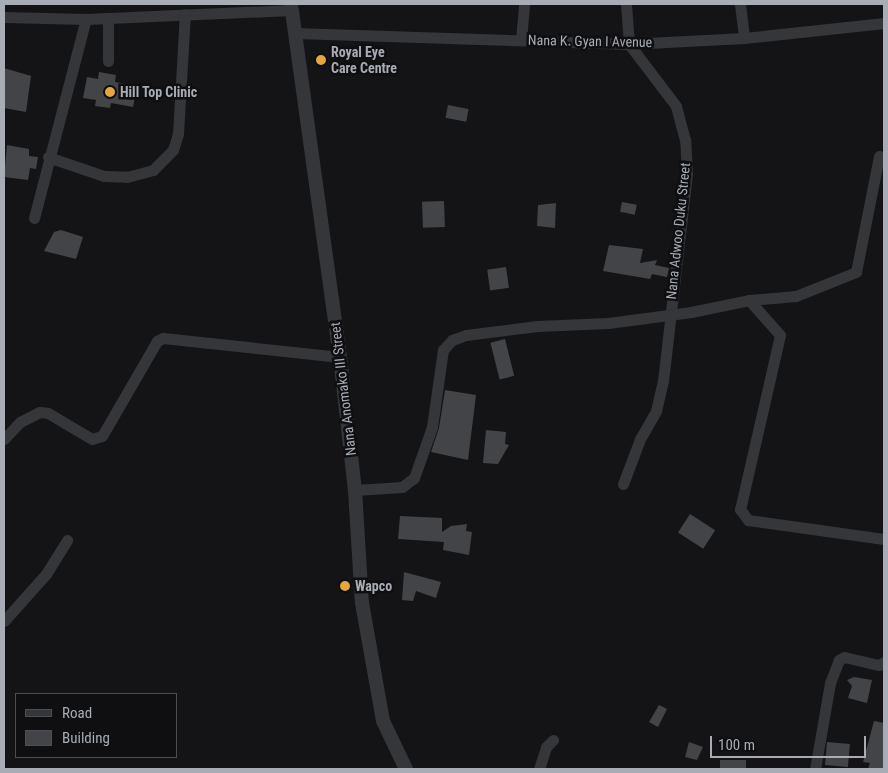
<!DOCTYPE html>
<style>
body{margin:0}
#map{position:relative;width:888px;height:773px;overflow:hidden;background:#141416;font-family:"Roboto Condensed",sans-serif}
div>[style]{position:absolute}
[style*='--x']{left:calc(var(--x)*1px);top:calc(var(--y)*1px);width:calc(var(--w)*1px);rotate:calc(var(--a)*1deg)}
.building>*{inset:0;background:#434448;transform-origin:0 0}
.minor>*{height:11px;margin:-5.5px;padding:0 5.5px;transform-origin:5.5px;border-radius:5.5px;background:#35363a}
.tertiary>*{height:14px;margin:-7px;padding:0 7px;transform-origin:7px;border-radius:7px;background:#35363a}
.dots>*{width:14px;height:14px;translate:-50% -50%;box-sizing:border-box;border:2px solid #0f0f11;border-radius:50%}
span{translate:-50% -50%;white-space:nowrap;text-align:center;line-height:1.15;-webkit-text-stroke:5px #0f0f11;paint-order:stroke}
.street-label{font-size:14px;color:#a7acb5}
.poi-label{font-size:14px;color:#a7acb5;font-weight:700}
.left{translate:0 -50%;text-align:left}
.frame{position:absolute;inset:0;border:5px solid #a7acb5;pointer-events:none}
.legend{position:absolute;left:15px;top:693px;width:162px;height:65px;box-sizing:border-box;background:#0f0f11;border:1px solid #4c4e53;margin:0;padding:6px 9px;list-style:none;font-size:15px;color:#a7acb5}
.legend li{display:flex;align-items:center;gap:10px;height:25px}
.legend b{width:25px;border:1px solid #4c4e53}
.scale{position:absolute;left:710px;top:736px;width:156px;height:22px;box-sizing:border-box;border:2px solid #a7acb5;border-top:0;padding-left:6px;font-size:15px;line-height:18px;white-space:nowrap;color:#a7acb5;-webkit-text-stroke:4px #0f0f11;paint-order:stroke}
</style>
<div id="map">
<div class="building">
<i style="clip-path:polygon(4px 68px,31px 76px,26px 112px,4px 108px)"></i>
<i style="clip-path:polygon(99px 72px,116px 75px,115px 82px,137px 86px,133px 107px,111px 103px,110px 108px,95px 106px,96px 100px,83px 98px,87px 77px,98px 79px)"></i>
<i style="left:448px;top:105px;width:21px;height:13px;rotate:11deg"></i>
<i style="clip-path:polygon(7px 145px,29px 149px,29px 156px,38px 157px,36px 169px,30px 168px,28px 180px,4px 177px)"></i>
<i style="left:444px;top:201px;width:26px;height:22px;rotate:88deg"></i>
<i style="left:622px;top:202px;width:15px;height:10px;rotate:11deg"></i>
<i style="clip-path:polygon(556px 203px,555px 228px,537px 226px,538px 205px)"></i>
<i style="clip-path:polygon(61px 230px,83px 237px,76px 259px,44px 251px,54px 232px)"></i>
<i style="clip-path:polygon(609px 245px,643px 249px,640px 263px,657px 260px,655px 265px,669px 268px,667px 277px,652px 274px,650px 279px,603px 271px)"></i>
<i style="left:506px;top:267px;width:21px;height:19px;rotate:82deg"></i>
<i style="left:505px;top:339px;width:38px;height:15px;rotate:76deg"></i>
<i style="clip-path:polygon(445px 390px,476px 395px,468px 460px,431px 452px,439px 428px)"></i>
<i style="clip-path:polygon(486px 430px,506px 432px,505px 444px,509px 445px,498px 464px,483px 463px)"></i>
<i style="left:690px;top:514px;width:30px;height:22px;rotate:33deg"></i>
<i style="clip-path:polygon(400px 516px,442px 518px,442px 532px,451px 526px,467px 524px,466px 531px,472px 532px,469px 555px,443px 550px,444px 542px,398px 539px)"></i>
<i style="clip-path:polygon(404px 572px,441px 582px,436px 598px,416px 591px,413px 601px,402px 600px)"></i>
<i style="clip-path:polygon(854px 677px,872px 680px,867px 703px,848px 698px,852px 686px,847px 680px)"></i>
<i style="clip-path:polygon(659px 705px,667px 709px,658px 727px,649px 722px)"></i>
<i style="clip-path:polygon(874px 721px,884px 723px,884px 769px,868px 769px,870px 763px,863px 762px)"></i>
<i style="clip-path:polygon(689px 742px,703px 747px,697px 760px,685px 757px)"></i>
<i style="left:827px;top:742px;width:23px;height:23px;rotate:5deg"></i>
<i style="left:746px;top:760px;width:9px;height:26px;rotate:90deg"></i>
</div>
<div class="minor">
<i style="--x:740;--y:4;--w:34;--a:83"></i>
<i style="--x:4;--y:17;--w:82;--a:1.4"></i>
<i style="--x:86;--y:19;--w:206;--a:-2.5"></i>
<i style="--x:108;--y:18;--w:43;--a:90"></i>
<i style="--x:295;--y:33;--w:334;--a:1.9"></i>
<i style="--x:629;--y:44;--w:115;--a:-3"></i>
<i style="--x:744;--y:38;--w:141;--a:-6.1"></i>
<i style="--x:521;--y:40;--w:36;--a:-85"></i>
<i style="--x:879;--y:156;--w:118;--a:101.2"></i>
<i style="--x:856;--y:272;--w:65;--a:158.2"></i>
<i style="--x:796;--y:296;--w:47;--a:175.1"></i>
<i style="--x:749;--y:300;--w:47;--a:48.5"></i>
<i style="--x:780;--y:335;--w:179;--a:102.9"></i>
<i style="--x:740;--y:509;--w:14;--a:54"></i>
<i style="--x:748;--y:520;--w:137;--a:8"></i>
<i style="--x:48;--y:157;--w:59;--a:18.7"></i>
<i style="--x:104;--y:176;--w:23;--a:2"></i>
<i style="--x:127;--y:177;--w:27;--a:-15"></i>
<i style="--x:153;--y:170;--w:28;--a:-45"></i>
<i style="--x:173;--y:150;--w:17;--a:-73"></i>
<i style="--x:178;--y:134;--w:120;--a:-86.7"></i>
<i style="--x:34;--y:218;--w:206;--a:-75.4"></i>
<i style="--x:4;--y:439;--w:23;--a:-47"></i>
<i style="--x:20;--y:422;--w:22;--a:-27"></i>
<i style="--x:40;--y:412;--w:8;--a:7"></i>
<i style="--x:48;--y:413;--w:51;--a:30.6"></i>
<i style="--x:92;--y:439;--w:10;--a:-17"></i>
<i style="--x:102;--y:436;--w:110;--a:-59.9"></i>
<i style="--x:157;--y:341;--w:7;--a:-27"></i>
<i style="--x:163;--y:338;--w:178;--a:6.1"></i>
<i style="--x:623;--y:484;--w:48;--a:-69.3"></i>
<i style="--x:640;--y:439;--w:32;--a:-60"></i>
<i style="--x:656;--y:411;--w:31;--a:-77"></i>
<i style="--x:663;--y:381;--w:208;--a:-83.4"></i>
<i style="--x:687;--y:174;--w:34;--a:-93"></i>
<i style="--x:685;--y:140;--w:35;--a:-105"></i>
<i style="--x:676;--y:106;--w:78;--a:-127.2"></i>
<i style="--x:629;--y:44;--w:40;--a:-94.3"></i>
<i style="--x:355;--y:490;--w:47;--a:-3.7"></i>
<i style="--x:402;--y:487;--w:15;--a:-37"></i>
<i style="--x:414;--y:478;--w:54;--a:-70.6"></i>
<i style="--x:432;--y:427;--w:78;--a:-81.9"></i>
<i style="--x:443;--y:350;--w:13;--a:-48"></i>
<i style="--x:452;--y:340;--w:15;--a:-20"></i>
<i style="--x:466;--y:335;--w:72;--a:-7.2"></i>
<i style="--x:537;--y:326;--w:71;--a:-2.4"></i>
<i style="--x:608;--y:323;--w:84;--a:-7.5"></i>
<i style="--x:691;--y:312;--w:59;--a:-11.7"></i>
<i style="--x:4;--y:621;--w:63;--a:-48.2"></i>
<i style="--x:46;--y:574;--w:40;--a:-58"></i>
<i style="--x:539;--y:769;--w:23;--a:-72"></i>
<i style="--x:546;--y:747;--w:10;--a:-45"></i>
<i style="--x:815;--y:769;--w:87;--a:-80.1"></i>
<i style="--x:830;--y:683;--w:25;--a:-69"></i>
<i style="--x:839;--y:660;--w:6;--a:-31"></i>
<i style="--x:844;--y:657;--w:36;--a:13"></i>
<i style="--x:879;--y:665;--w:6;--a:-31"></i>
</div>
<div class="tertiary">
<i style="--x:291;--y:4;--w:356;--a:82.1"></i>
<i style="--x:340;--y:357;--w:134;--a:83.6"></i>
<i style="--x:355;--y:490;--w:113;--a:86.5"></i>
<i style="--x:362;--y:603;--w:120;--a:79.9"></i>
<i style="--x:383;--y:721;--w:53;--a:64.4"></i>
</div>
<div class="dots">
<i style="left:321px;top:60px;background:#e3a73e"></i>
<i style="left:110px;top:92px;background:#e3a73e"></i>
<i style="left:345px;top:586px;background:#e3a73e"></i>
</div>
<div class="street-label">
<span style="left:590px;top:41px;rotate:1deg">Nana K. Gyan I Avenue</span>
<span style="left:678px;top:231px;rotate:-84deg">Nana Adwoo Duku Street</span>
<span style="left:343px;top:389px;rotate:-97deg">Nana Anomako III Street</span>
</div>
<div class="poi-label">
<span class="left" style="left:331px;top:60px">Royal Eye<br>Care Centre</span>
<span class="left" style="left:120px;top:92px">Hill Top Clinic</span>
<span class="left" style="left:355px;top:586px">Wapco</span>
</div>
<div class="frame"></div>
<ul class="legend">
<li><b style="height:6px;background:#35363a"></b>Road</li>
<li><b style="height:14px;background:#434448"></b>Building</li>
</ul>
<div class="scale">100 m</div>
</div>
